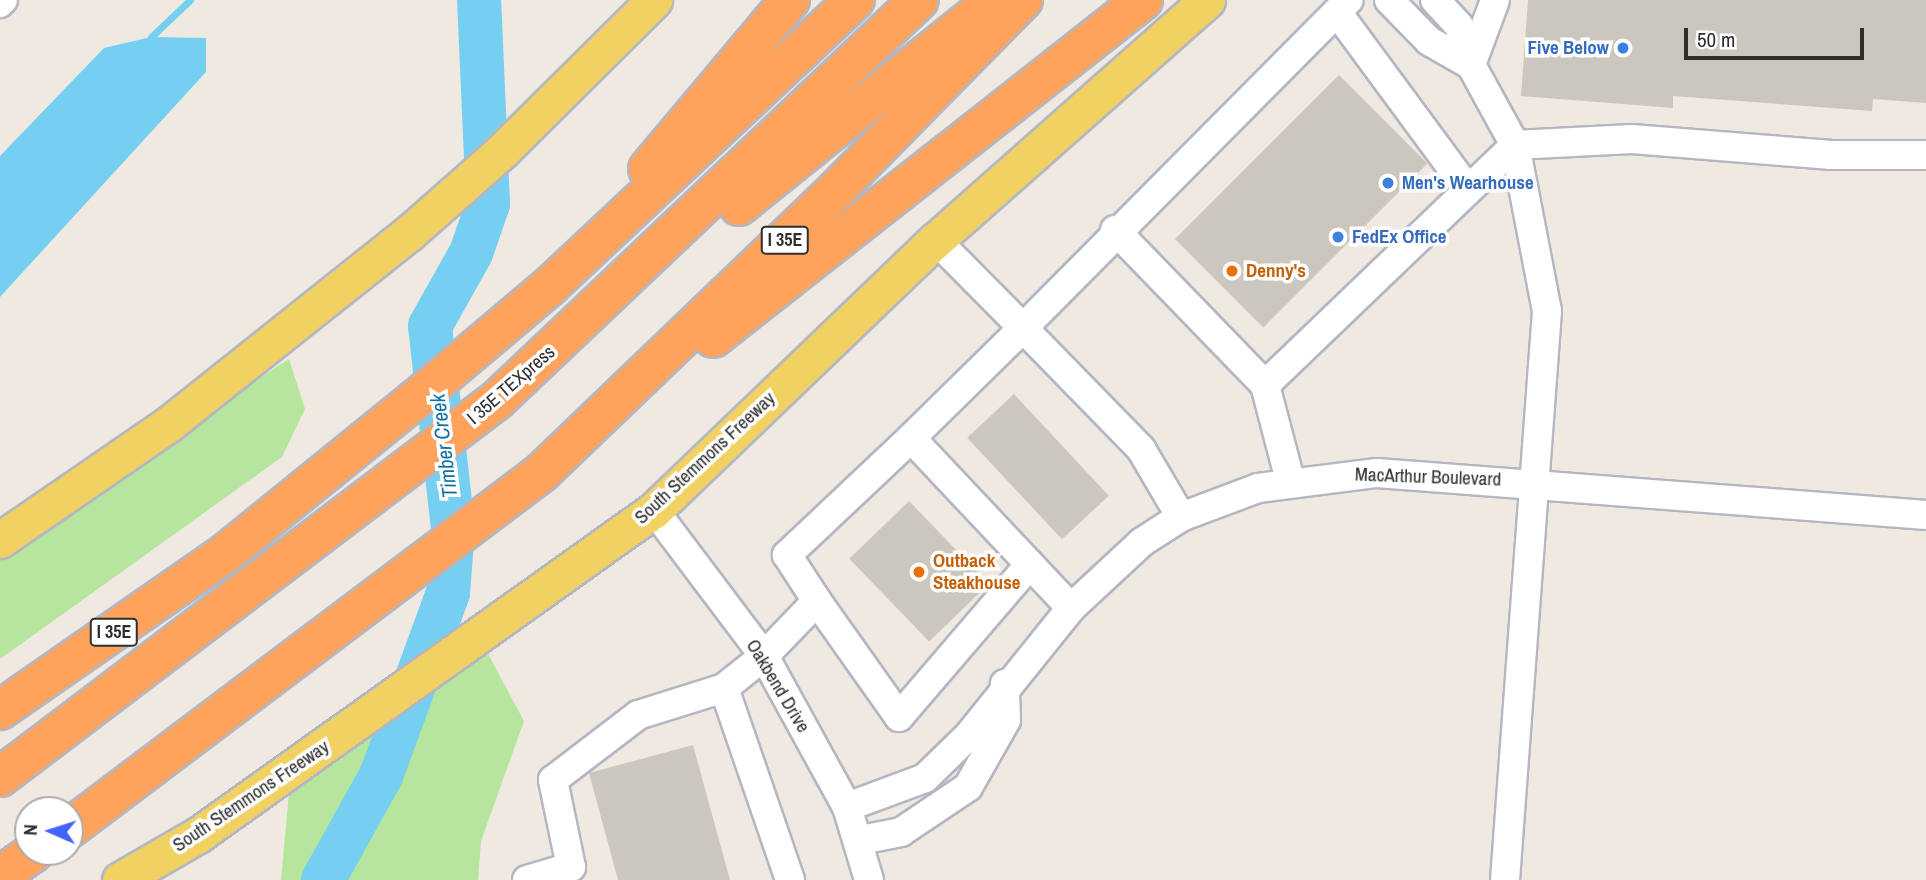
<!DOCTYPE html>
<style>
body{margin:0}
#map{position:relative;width:1926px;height:880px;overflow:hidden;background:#efe9e1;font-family:"Archivo Narrow",sans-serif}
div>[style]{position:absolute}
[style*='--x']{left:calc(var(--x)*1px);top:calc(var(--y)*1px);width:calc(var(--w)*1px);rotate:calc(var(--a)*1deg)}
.green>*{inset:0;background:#b6e59e}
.water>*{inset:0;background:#75cff0}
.stream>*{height:7px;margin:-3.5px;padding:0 3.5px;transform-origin:3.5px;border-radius:3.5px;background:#75cff0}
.river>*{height:44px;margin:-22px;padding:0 22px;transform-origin:22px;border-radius:22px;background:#75cff0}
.building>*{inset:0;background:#cbc7bf;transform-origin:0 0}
.roads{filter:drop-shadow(2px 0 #b4b7c1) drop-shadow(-2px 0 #b4b7c1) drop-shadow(0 2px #b4b7c1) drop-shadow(0 -2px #b4b7c1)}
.minor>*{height:28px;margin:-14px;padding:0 14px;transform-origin:14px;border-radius:14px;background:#fff}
.major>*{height:35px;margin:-17.5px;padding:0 17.5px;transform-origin:17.5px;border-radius:17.5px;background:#f2d163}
.highway>*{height:38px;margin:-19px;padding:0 19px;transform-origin:19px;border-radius:19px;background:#ffa35c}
.dots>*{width:19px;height:19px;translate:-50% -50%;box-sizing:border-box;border:4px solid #fff;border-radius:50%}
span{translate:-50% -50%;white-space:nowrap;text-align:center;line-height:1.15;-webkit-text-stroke:7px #fff;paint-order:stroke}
.shield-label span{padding:2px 5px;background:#fff;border:2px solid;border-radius:5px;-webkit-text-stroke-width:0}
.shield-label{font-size:18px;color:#2e2e2e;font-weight:700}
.shop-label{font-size:19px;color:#366cbe;font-weight:700}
.right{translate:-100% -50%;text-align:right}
.left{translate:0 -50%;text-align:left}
.food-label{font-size:19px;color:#c56008;font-weight:700}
.street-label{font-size:19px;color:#2e2e2e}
.water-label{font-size:21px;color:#0d6fa3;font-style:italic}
.north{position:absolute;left:14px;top:796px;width:70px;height:70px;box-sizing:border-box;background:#fff;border:2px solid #ababab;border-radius:50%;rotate:273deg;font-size:19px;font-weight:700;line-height:28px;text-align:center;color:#2e2e2e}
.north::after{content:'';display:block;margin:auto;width:24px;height:32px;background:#4264fb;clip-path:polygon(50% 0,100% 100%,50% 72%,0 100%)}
.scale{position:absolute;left:1684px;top:28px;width:180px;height:32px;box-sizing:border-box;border:4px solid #2e2e2e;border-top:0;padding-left:9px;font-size:21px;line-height:24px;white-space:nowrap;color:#2e2e2e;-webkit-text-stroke:5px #fff;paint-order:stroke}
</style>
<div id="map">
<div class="green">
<i style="clip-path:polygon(289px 359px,305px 409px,282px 457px,0 659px,0 547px)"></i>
<i style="clip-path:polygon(487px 652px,524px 721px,481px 841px,478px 880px,281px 880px,289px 793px)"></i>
</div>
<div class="water">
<i style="clip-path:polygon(151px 37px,206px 38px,206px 72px,0 297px,0 156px,104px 48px)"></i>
</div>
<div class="stream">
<i style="--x:151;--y:37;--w:54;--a:-43.5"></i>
</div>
<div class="river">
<i style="--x:323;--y:880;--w:119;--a:-60.9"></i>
<i style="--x:381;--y:776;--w:195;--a:-69.9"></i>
<i style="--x:448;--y:593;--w:65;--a:-85.6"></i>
<i style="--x:453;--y:528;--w:203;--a:-96.5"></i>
<i style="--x:430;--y:326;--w:84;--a:-60.7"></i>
<i style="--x:471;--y:253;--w:52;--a:-70.9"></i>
<i style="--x:488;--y:204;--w:204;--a:-92.5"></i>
</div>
<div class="building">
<i style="clip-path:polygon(1528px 0,1926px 0,1926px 103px,1873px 99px,1872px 111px,1673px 96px,1673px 108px,1521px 96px)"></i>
<i style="left:1339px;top:75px;width:125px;height:232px;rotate:45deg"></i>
<i style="left:1014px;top:394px;width:139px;height:64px;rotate:47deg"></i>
<i style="left:909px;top:501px;width:115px;height:83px;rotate:46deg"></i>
<i style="clip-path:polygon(693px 745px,730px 880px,618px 880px,589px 773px)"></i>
</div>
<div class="roads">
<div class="minor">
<i style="--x:1389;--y:0;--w:57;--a:45.7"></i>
<i style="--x:1429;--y:41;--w:48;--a:29.7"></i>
<i style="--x:1435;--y:0;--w:35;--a:47"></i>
<i style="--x:1459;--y:26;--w:41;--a:72.9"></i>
<i style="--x:1471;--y:65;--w:91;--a:61.2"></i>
<i style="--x:1515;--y:145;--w:169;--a:79.1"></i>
<i style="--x:1547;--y:311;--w:571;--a:94.22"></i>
<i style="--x:0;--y:3;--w:4;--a:-45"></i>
<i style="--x:1337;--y:12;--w:221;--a:53.6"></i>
<i style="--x:1471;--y:65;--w:69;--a:-69.7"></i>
<i style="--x:1115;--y:230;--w:216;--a:45.9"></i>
<i style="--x:1265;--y:385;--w:98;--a:75.3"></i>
<i style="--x:936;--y:240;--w:124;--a:45.3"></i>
<i style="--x:1023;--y:328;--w:462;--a:-45.2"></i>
<i style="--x:1265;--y:385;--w:347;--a:-43.8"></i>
<i style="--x:1515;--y:145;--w:117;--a:-2.9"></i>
<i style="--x:1632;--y:139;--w:200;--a:4.6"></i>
<i style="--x:1831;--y:155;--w:95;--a:0"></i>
<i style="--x:654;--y:510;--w:183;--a:53"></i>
<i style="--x:764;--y:656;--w:172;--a:61.2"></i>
<i style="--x:847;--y:807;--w:76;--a:73.2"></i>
<i style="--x:817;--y:601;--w:142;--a:54.7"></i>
<i style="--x:899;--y:717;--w:201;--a:-49.4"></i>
<i style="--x:1071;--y:608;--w:233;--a:-133.3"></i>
<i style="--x:911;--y:438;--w:157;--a:-44.5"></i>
<i style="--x:1023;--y:328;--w:169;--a:45.7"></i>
<i style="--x:1141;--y:449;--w:79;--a:59.5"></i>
<i style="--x:724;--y:688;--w:203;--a:71"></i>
<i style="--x:847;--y:807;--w:83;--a:-20.4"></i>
<i style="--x:925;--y:778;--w:62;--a:-44.3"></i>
<i style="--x:969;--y:735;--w:163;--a:-51.2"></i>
<i style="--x:1071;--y:608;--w:97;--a:-42.9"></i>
<i style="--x:1142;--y:542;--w:46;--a:-32.7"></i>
<i style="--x:1181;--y:517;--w:82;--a:-20.6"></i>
<i style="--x:1258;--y:488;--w:120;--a:-7.2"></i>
<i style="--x:1377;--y:473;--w:551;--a:4.37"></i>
<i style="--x:861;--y:840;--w:41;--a:-11.3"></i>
<i style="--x:901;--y:832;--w:81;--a:-33.9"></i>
<i style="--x:968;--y:787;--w:77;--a:-60.4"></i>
<i style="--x:1006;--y:720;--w:36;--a:-92"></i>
<i style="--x:527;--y:880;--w:46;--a:-16.5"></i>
<i style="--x:571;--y:867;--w:89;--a:-101.7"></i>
<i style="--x:553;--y:780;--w:107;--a:-37.4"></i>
<i style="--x:638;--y:715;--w:90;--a:-17.4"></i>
<i style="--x:724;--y:688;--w:51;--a:-38.7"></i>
<i style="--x:764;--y:656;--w:76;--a:-46.1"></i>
<i style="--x:817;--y:601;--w:55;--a:-123.1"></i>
<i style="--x:787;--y:555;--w:170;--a:-43.3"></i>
</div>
<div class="major">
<i style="--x:0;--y:540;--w:206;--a:-34.5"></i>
<i style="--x:170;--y:423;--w:305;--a:-38.5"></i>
<i style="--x:409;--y:233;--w:123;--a:-41.4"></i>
<i style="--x:501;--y:152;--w:216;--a:-44.8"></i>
<i style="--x:120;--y:880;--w:90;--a:-30"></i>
<i style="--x:198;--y:835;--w:560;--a:-35.48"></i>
<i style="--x:654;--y:510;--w:390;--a:-43.8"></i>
<i style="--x:936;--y:240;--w:362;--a:-41.5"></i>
</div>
<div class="highway">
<i style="--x:648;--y:169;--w:221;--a:-50"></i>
<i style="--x:739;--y:206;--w:328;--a:-38.9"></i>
<i style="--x:713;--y:338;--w:547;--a:-38.17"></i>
<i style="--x:0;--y:710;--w:277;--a:-34.8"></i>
<i style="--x:227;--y:552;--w:242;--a:-39"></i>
<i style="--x:415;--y:400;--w:177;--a:-40.2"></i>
<i style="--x:550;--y:286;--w:418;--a:-43.2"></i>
<i style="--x:0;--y:777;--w:624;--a:-37.18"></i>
<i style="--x:497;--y:400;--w:581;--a:-43.47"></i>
<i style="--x:70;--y:828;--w:590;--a:-37.01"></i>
<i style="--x:541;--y:473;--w:409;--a:-43.8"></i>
<i style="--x:836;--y:190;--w:267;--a:-45.5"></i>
<i style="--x:0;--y:876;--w:42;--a:-35.2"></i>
</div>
</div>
<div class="dots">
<i style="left:1623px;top:48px;background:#3f7fe0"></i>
<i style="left:1388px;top:183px;background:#3f7fe0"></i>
<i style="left:1338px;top:237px;background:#3f7fe0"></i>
<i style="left:1232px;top:271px;background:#e8710a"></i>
<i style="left:919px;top:572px;background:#e8710a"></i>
</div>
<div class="shield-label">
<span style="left:785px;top:240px">I 35E</span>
<span style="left:114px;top:632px">I 35E</span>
</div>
<div class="shop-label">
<span class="right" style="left:1609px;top:48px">Five Below</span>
<span class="left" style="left:1402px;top:183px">Men's Wearhouse</span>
<span class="left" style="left:1352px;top:237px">FedEx Office</span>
</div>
<div class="food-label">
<span class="left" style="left:1246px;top:271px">Denny's</span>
<span class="left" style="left:933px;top:572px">Outback<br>Steakhouse</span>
</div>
<div class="street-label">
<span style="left:511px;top:385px;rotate:-41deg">I 35E TEXpress</span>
<span style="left:705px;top:458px;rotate:-43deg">South Stemmons Freeway</span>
<span style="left:1428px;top:477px;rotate:2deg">MacArthur Boulevard</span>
<span style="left:778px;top:686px;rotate:59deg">Oakbend Drive</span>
<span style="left:251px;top:796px;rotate:-34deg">South Stemmons Freeway</span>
</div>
<div class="water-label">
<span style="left:444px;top:446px;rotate:-97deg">Timber Creek</span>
</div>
<div class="north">N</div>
<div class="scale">50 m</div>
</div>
